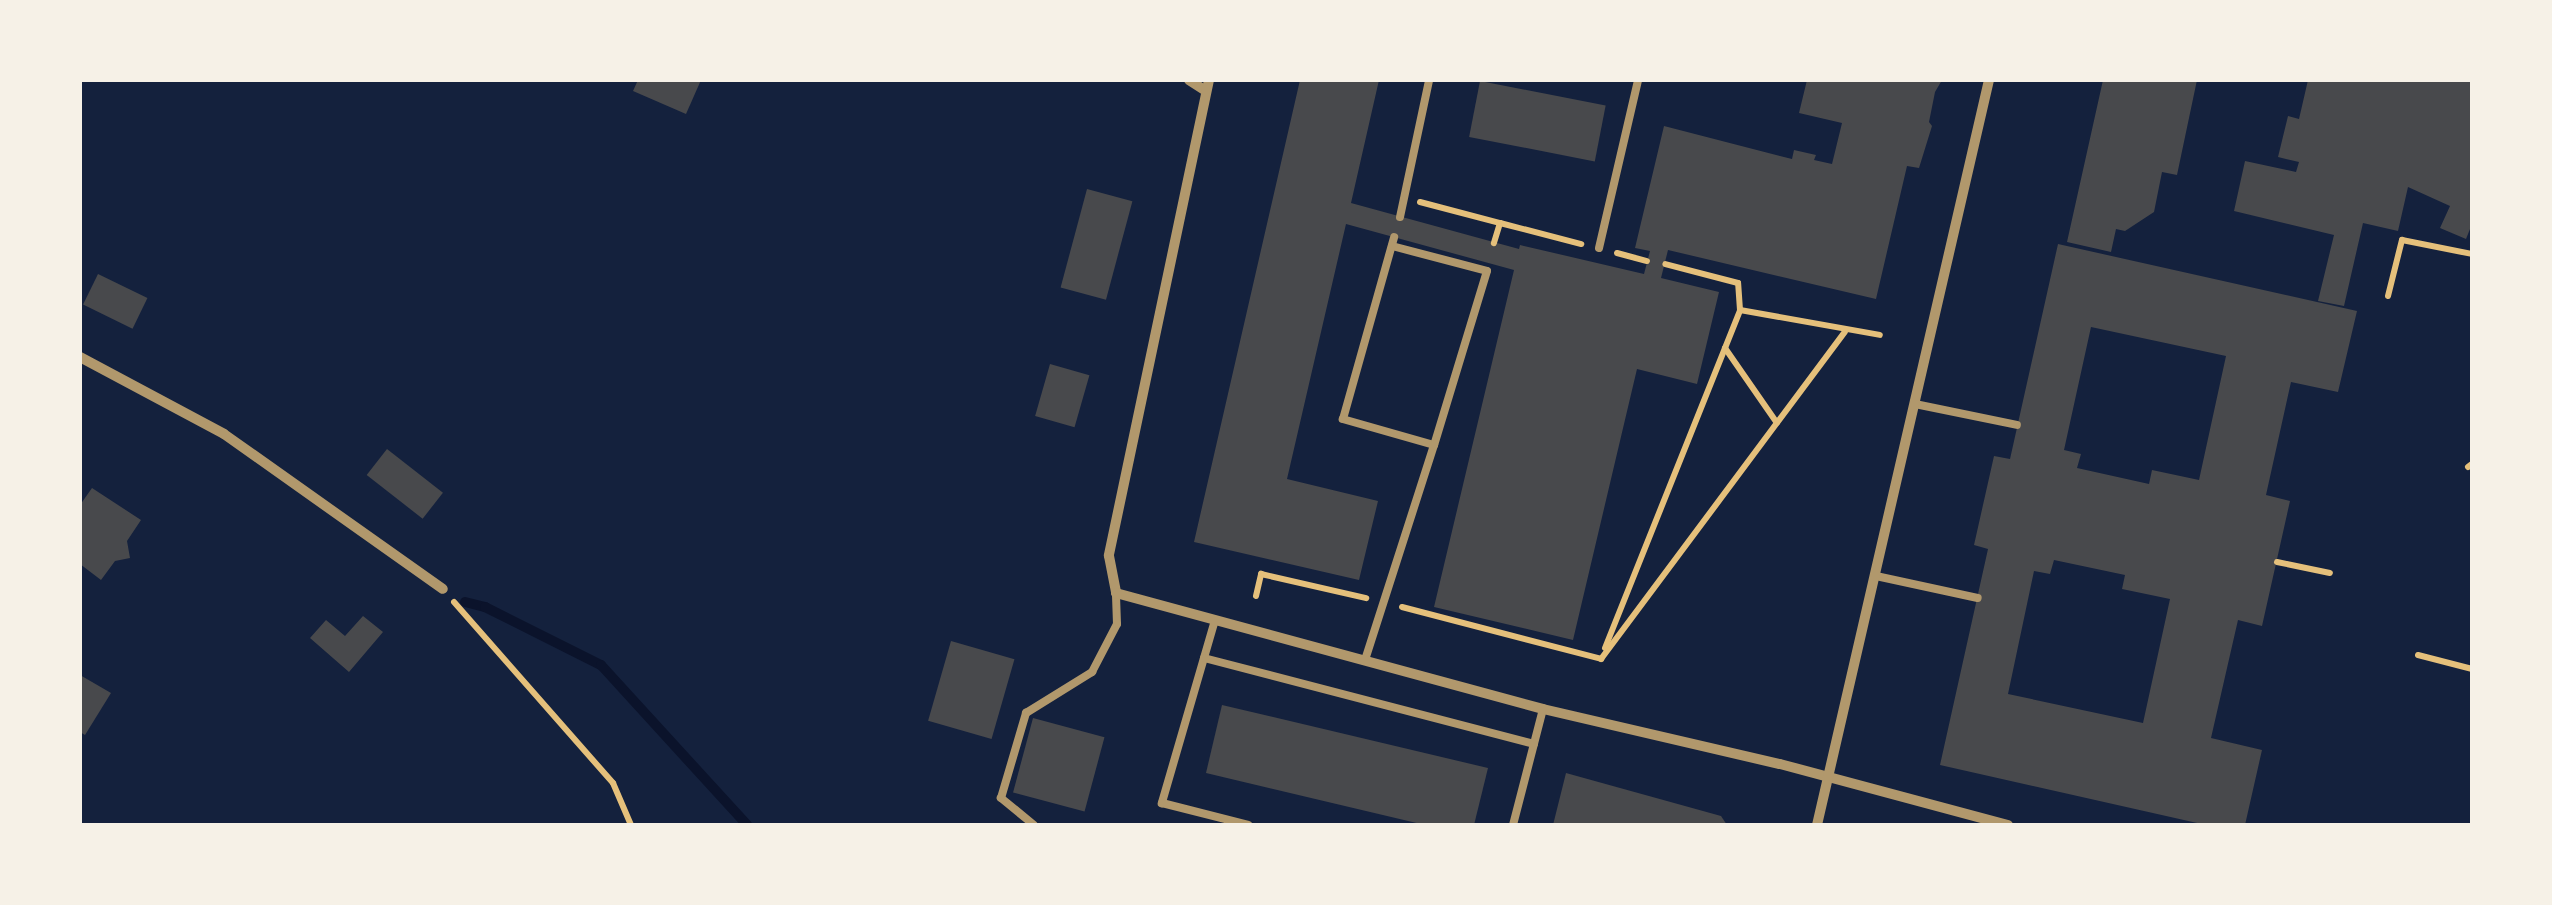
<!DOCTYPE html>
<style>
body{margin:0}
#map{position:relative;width:2552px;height:905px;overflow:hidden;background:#14213d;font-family:"Nunito Sans",sans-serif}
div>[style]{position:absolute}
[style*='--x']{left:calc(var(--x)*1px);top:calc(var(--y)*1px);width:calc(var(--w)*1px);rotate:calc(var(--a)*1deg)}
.stream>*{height:10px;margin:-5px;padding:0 5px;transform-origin:5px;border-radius:5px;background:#0b132b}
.building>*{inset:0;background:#48494c;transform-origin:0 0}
.path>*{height:6px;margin:-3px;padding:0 3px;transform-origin:3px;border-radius:3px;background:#e5c07b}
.service>*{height:8px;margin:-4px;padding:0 4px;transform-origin:4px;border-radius:4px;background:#b1986c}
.minor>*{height:10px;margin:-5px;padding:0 5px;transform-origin:5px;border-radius:5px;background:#b1986c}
span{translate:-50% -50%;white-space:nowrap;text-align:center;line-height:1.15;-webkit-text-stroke:9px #f6f1e7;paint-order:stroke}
.frame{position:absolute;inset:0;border:82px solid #f6f1e7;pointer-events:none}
</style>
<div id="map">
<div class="stream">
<i style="--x:465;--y:602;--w:21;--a:14"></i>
<i style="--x:485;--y:607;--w:130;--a:26.6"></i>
<i style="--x:601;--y:665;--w:217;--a:47.6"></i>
</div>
<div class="building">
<i style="clip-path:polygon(638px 80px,701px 80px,686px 114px,633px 91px)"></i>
<i style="clip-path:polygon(1300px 80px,1379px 80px,1351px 203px,1519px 249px,1520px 245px,1644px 274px,1650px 251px,1635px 248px,1664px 126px,1792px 159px,1794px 150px,1816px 155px,1814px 160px,1832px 164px,1842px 123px,1799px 113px,1807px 80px,1942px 80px,1935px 92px,1929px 122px,1932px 126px,1919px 168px,1907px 166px,1876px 299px,1668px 250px,1661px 278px,1719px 292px,1697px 384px,1637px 369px,1573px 640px,1434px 607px,1514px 270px,1346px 224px,1287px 479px,1378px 501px,1359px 580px,1194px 542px)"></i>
<i style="clip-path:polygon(2103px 80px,2197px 80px,2177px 175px,2162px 172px,2154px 212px,2125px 231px,2116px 229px,2111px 252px,2067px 242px)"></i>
<i style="clip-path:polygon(2308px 80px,2472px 80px,2472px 224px,2466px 239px,2440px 228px,2450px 206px,2408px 187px,2398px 231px,2363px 223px,2344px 306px,2318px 301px,2334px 235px,2234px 211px,2245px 161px,2296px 172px,2299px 162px,2278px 157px,2288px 116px,2299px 119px)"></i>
<i style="left:1480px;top:81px;width:128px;height:57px;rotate:11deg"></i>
<i style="left:1087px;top:189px;width:47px;height:102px;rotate:15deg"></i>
<i style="clip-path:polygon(evenodd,2058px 244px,2357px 311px,2338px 392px,2291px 382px,2266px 495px,2290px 501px,2262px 626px,2238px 620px,2211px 738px,2262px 750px,2245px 825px,2206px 825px,1940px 765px,1988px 549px,1974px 545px,1994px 456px,2010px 459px,2058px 244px,2091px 327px,2226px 356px,2199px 480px,2152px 470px,2149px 484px,2077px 468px,2081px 454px,2064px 450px,2091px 327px,2058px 244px,2054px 560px,2125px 575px,2122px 589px,2170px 599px,2143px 723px,2008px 694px,2034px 571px,2050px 574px,2054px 560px)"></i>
<i style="left:98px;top:274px;width:55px;height:34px;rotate:26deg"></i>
<i style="left:1050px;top:364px;width:41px;height:54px;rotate:16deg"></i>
<i style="left:387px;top:449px;width:71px;height:33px;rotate:38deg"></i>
<i style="clip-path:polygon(92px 488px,141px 520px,127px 541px,130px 558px,115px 561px,101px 580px,80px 564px,80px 505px)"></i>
<i style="clip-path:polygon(363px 616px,383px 632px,349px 672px,310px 638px,326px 620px,345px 636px)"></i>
<i style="left:951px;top:641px;width:66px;height:83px;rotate:16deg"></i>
<i style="clip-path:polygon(80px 675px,111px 693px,85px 735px,80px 732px)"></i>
<i style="clip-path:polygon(1222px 705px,1488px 768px,1474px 825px,1425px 825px,1206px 773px)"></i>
<i style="left:1033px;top:718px;width:74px;height:77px;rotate:15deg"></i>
<i style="clip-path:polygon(1566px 773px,1721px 816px,1727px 825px,1553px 825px)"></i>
</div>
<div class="path">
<i style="--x:1420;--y:202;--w:83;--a:14.7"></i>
<i style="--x:1500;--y:223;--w:21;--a:107"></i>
<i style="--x:1500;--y:223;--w:84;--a:14.5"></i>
<i style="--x:1617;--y:253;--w:31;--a:15"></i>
<i style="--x:2388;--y:296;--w:58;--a:-76"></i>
<i style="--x:2402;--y:240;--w:71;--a:11.3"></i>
<i style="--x:1740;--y:310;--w:142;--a:10.1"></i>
<i style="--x:1725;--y:348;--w:91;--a:55.3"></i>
<i style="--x:2468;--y:467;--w:5;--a:-37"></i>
<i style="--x:2277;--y:562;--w:54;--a:11.7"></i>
<i style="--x:1256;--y:596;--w:23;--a:-77"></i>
<i style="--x:1261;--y:574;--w:108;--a:12.9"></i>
<i style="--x:454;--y:602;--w:241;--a:48.7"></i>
<i style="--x:613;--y:783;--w:46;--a:66.8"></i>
<i style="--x:1402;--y:607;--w:206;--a:14.6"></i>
<i style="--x:1601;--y:659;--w:408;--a:-53.3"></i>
<i style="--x:1605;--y:648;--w:364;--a:-68.2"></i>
<i style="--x:1740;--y:310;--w:27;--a:-94"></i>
<i style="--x:1738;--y:283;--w:75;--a:-165.4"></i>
<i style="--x:2418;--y:655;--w:56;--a:14.5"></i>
</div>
<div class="service">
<i style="--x:1400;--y:217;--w:140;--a:-78"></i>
<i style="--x:1392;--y:246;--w:98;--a:14.7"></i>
<i style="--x:1487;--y:271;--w:182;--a:106.9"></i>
<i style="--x:1434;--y:445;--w:95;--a:-164.1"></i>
<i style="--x:1343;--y:419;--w:189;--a:-74.3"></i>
<i style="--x:1599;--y:248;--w:172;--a:-76.9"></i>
<i style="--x:1915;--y:404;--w:104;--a:11.6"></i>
<i style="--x:1876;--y:576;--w:104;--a:12.2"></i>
<i style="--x:1215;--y:620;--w:191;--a:106.2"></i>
<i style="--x:1162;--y:803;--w:89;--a:14.3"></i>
<i style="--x:1204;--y:658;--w:341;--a:14.6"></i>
<i style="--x:1365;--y:660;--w:226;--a:-72.2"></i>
<i style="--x:1034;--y:825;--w:43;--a:-140.7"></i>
<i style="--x:1001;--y:798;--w:89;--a:-73.6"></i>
<i style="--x:1026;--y:713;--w:78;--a:-31.8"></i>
<i style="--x:1092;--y:672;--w:54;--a:-62.5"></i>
<i style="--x:1117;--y:624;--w:31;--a:-92"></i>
<i style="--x:1513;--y:825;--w:120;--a:-75.5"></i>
</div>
<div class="minor">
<i style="--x:1189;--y:80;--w:20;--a:33"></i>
<i style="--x:1209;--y:80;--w:486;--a:101.9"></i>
<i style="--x:1109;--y:556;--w:38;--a:79"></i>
<i style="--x:1116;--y:593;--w:442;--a:15.2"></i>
<i style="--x:1543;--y:709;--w:243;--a:13.1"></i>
<i style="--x:1780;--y:764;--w:236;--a:15"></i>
<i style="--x:80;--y:357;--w:163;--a:28.1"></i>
<i style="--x:224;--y:434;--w:268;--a:35.3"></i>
<i style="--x:1817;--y:825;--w:765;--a:-77"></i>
</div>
<div class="frame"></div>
</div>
